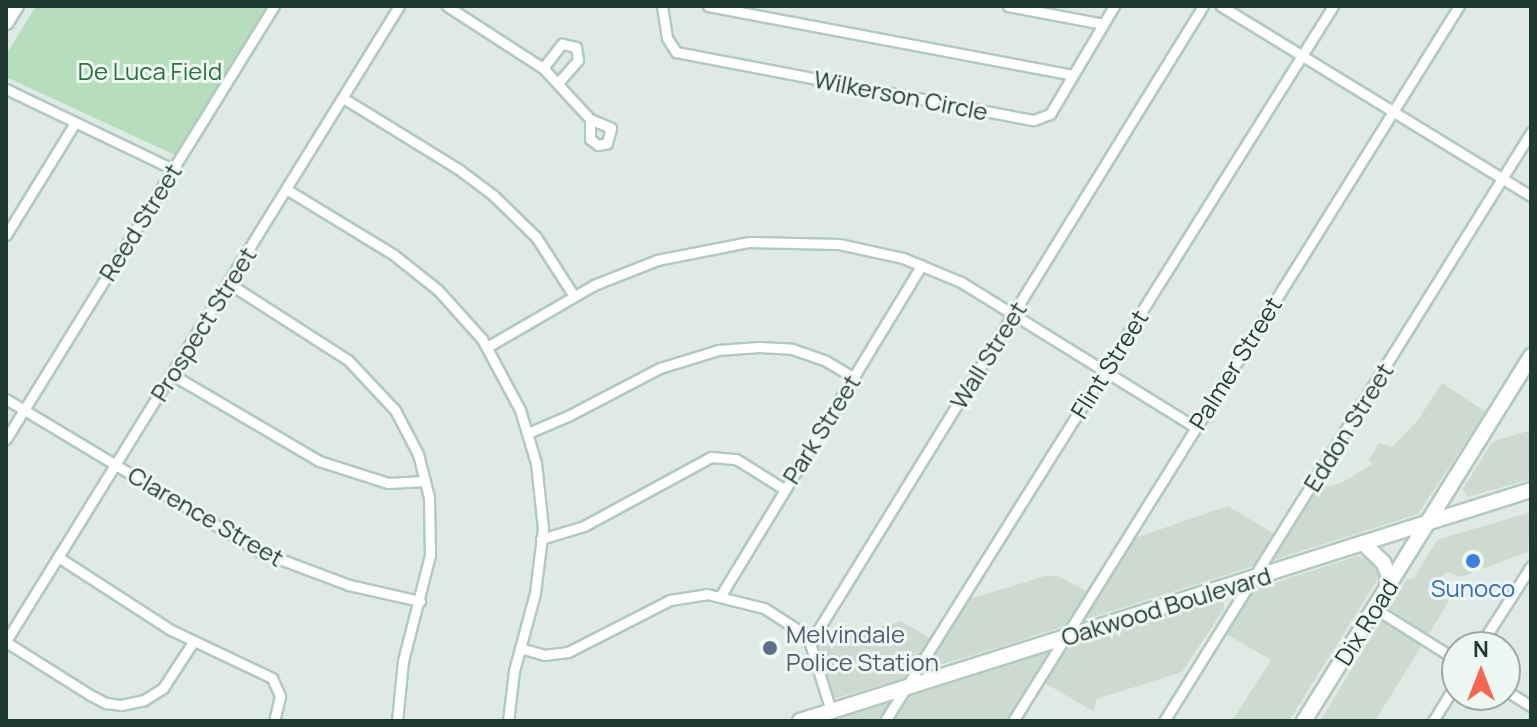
<!DOCTYPE html>
<style>
body{margin:0}
#map{position:relative;width:1537px;height:727px;overflow:hidden;background:#deeae3;font-family:Manrope,sans-serif}
div>[style]{position:absolute}
[style*='--x']{left:calc(var(--x)*1px);top:calc(var(--y)*1px);width:calc(var(--w)*1px);rotate:calc(var(--a)*1deg)}
.built>*{inset:0;background:#ccdad2}
.green>*{inset:0;background:#b6ddbc}
.roads{filter:drop-shadow(2px 0 #b1cabe) drop-shadow(-2px 0 #b1cabe) drop-shadow(0 2px #b1cabe) drop-shadow(0 -2px #b1cabe)}
.street>*{height:9px;margin:-4.5px;padding:0 4.5px;transform-origin:4.5px;border-radius:4.5px;background:#fff}
.secondary>*{height:14px;margin:-7px;padding:0 7px;transform-origin:7px;border-radius:7px;background:#fff}
.dots>*{width:22px;height:22px;translate:-50% -50%;box-sizing:border-box;border:4px solid #eef7f2;border-radius:50%}
span{translate:-50% -50%;white-space:nowrap;text-align:center;line-height:1.15;-webkit-text-stroke:6px #eef7f2;paint-order:stroke}
.park-label{font-size:24px;color:#28723c}
.street-label{font-size:24px;color:#1f3a30}
.shop-label{font-size:24px;color:#366cbe}
.service-label{font-size:24px;color:#4e5e75}
.left{translate:0 -50%;text-align:left}
.frame{position:absolute;inset:0;border:8px solid #1f3a30;pointer-events:none}
.north{position:absolute;left:1441px;top:631px;width:80px;height:80px;box-sizing:border-box;background:#eef7f2;border:2px solid #9baba4;border-radius:50%;rotate:0deg;font-size:22px;font-weight:700;line-height:32px;text-align:center;color:#1f3a30}
.north::after{content:'';display:block;margin:auto;width:28px;height:36px;background:#f66650;clip-path:polygon(50% 0,100% 100%,50% 72%,0 100%)}
</style>
<div id="map">
<div class="built">
<i style="clip-path:polygon(1442px 383px,1486px 412px,1418px 514px,977px 654px,939px 665px,933px 656px,970px 599px,1045px 576px,1058px 576px,1097px 597px,1135px 538px,1228px 506px,1283px 539px,1316px 489px,1339px 484px,1373px 464px,1369px 460px,1379px 443px,1392px 447px,1418px 420px)"></i>
<i style="clip-path:polygon(1531px 430px,1531px 479px,1467px 497px,1463px 489px,1492px 442px)"></i>
<i style="clip-path:polygon(1531px 512px,1528px 552px,1460px 577px,1447px 572px,1427px 588px,1449px 601px,1375px 721px,1320px 721px,1407px 579px,1414px 578px,1437px 540px)"></i>
<i style="clip-path:polygon(1357px 556px,1375px 562px,1380px 569px,1379px 577px,1289px 721px,1232px 721px,1271px 660px,1224px 633px,1253px 590px)"></i>
<i style="clip-path:polygon(1216px 599px,1223px 602px,1224px 609px,1182px 672px,1097px 699px,1093px 711px,1036px 678px,1006px 721px,833px 721px)"></i>
<i style="clip-path:polygon(901px 621px,930px 638px,909px 672px,902px 679px,836px 698px,832px 696px,818px 645px)"></i>
</div>
<div class="green">
<i style="clip-path:polygon(36px 6px,267px 6px,175px 155px,6px 77px,6px 55px)"></i>
</div>
<div class="roads">
<div class="street">
<i style="--x:447;--y:6;--w:114;--a:32.9"></i>
<i style="--x:543;--y:68;--w:69;--a:47.3"></i>
<i style="--x:590;--y:119;--w:23;--a:23"></i>
<i style="--x:611;--y:128;--w:16;--a:105"></i>
<i style="--x:607;--y:143;--w:9;--a:167"></i>
<i style="--x:598;--y:145;--w:10;--a:-143"></i>
<i style="--x:590;--y:139;--w:20;--a:-90"></i>
<i style="--x:662;--y:6;--w:32;--a:81"></i>
<i style="--x:667;--y:38;--w:17;--a:57"></i>
<i style="--x:676;--y:52;--w:364;--a:10.8"></i>
<i style="--x:1034;--y:120;--w:17;--a:-21"></i>
<i style="--x:1050;--y:114;--w:126;--a:-59.3"></i>
<i style="--x:708;--y:6;--w:371;--a:10.7"></i>
<i style="--x:1008;--y:6;--w:97;--a:10.7"></i>
<i style="--x:1221;--y:6;--w:364;--a:31.5"></i>
<i style="--x:543;--y:68;--w:31;--a:-52"></i>
<i style="--x:562;--y:44;--w:14;--a:12"></i>
<i style="--x:576;--y:47;--w:13;--a:81"></i>
<i style="--x:578;--y:60;--w:30;--a:131"></i>
<i style="--x:6;--y:89;--w:185;--a:25.6"></i>
<i style="--x:343;--y:98;--w:134;--a:31.6"></i>
<i style="--x:457;--y:168;--w:45;--a:36.9"></i>
<i style="--x:493;--y:195;--w:60;--a:44.3"></i>
<i style="--x:536;--y:237;--w:70;--a:57.2"></i>
<i style="--x:286;--y:189;--w:127;--a:31.4"></i>
<i style="--x:394;--y:255;--w:56;--a:38.5"></i>
<i style="--x:438;--y:290;--w:66;--a:48.1"></i>
<i style="--x:482;--y:339;--w:81;--a:61.8"></i>
<i style="--x:520;--y:410;--w:55;--a:73.2"></i>
<i style="--x:536;--y:463;--w:65;--a:83.9"></i>
<i style="--x:543;--y:528;--w:65;--a:97"></i>
<i style="--x:535;--y:593;--w:81;--a:105.1"></i>
<i style="--x:514;--y:671;--w:50;--a:96.8"></i>
<i style="--x:6;--y:235;--w:132;--a:-58.4"></i>
<i style="--x:228;--y:283;--w:143;--a:32.7"></i>
<i style="--x:348;--y:360;--w:69;--a:46.8"></i>
<i style="--x:395;--y:410;--w:50;--a:62.4"></i>
<i style="--x:418;--y:454;--w:44;--a:75.7"></i>
<i style="--x:429;--y:497;--w:58;--a:89"></i>
<i style="--x:430;--y:555;--w:109;--a:104.3"></i>
<i style="--x:403;--y:661;--w:60;--a:95.7"></i>
<i style="--x:487;--y:347;--w:124;--a:-30.1"></i>
<i style="--x:594;--y:285;--w:68;--a:-21.6"></i>
<i style="--x:657;--y:260;--w:94;--a:-11.1"></i>
<i style="--x:749;--y:242;--w:90;--a:1.3"></i>
<i style="--x:839;--y:244;--w:66;--a:12.3"></i>
<i style="--x:903;--y:258;--w:63;--a:22.5"></i>
<i style="--x:961;--y:282;--w:275;--a:31.8"></i>
<i style="--x:171;--y:374;--w:172;--a:30.4"></i>
<i style="--x:319;--y:461;--w:72;--a:17.7"></i>
<i style="--x:388;--y:483;--w:37;--a:-3"></i>
<i style="--x:6;--y:399;--w:297;--a:31"></i>
<i style="--x:261;--y:552;--w:94;--a:20.6"></i>
<i style="--x:349;--y:585;--w:73;--a:12.7"></i>
<i style="--x:528;--y:433;--w:43;--a:-23"></i>
<i style="--x:568;--y:416;--w:104;--a:-27.6"></i>
<i style="--x:660;--y:368;--w:61;--a:-17.2"></i>
<i style="--x:718;--y:350;--w:41;--a:-4.2"></i>
<i style="--x:759;--y:347;--w:33;--a:3"></i>
<i style="--x:792;--y:349;--w:36;--a:19"></i>
<i style="--x:826;--y:361;--w:31;--a:31"></i>
<i style="--x:6;--y:439;--w:509;--a:-58.25"></i>
<i style="--x:541;--y:539;--w:45;--a:-16.8"></i>
<i style="--x:584;--y:526;--w:145;--a:-28.5"></i>
<i style="--x:711;--y:457;--w:25;--a:5"></i>
<i style="--x:736;--y:459;--w:57;--a:32"></i>
<i style="--x:58;--y:557;--w:135;--a:32.9"></i>
<i style="--x:171;--y:630;--w:112;--a:25.4"></i>
<i style="--x:272;--y:678;--w:20;--a:66"></i>
<i style="--x:280;--y:696;--w:26;--a:103"></i>
<i style="--x:721;--y:595;--w:386;--a:-58.7"></i>
<i style="--x:1374;--y:608;--w:98;--a:32.1"></i>
<i style="--x:6;--y:641;--w:747;--a:-58.25"></i>
<i style="--x:6;--y:642;--w:99;--a:32.2"></i>
<i style="--x:90;--y:695;--w:18;--a:27"></i>
<i style="--x:106;--y:703;--w:15;--a:8"></i>
<i style="--x:121;--y:705;--w:24;--a:-12"></i>
<i style="--x:144;--y:700;--w:22;--a:-32"></i>
<i style="--x:163;--y:688;--w:55;--a:-56.9"></i>
<i style="--x:1479;--y:647;--w:96;--a:-57.3"></i>
<i style="--x:520;--y:648;--w:25;--a:16"></i>
<i style="--x:544;--y:655;--w:24;--a:-7"></i>
<i style="--x:568;--y:652;--w:114;--a:-27"></i>
<i style="--x:670;--y:600;--w:37;--a:-9"></i>
<i style="--x:707;--y:594;--w:59;--a:13.8"></i>
<i style="--x:764;--y:608;--w:46;--a:32.7"></i>
<i style="--x:803;--y:633;--w:12;--a:55"></i>
<i style="--x:1505;--y:690;--w:31;--a:32"></i>
<i style="--x:831;--y:711;--w:71;--a:-107.2"></i>
<i style="--x:810;--y:643;--w:748;--a:-58.33"></i>
<i style="--x:885;--y:721;--w:844;--a:-57.93"></i>
<i style="--x:1013;--y:721;--w:843;--a:-58.05"></i>
<i style="--x:1164;--y:721;--w:694;--a:-58.07"></i>
<i style="--x:1433;--y:721;--w:46;--a:-58.4"></i>
</div>
<div class="secondary">
<i style="--x:6;--y:22;--w:19;--a:-58"></i>
<i style="--x:1363;--y:543;--w:28;--a:44"></i>
<i style="--x:1383;--y:562;--w:12;--a:66"></i>
<i style="--x:1388;--y:573;--w:15;--a:94"></i>
<i style="--x:800;--y:721;--w:767;--a:-17.54"></i>
<i style="--x:1304;--y:721;--w:430;--a:-58.1"></i>
</div>
</div>
<div class="dots">
<i style="left:1473px;top:561px;background:#3f7fe0"></i>
<i style="left:770px;top:648px;background:#5c6f8a"></i>
</div>
<div class="park-label">
<span style="left:150px;top:71px">De Luca Field</span>
</div>
<div class="street-label">
<span style="left:901px;top:95px;rotate:11deg">Wilkerson Circle</span>
<span style="left:140px;top:222px;rotate:-58deg">Reed Street</span>
<span style="left:203px;top:324px;rotate:-58deg">Prospect Street</span>
<span style="left:988px;top:355px;rotate:-58deg">Wall Street</span>
<span style="left:1235px;top:363px;rotate:-58deg">Palmer Street</span>
<span style="left:1109px;top:364px;rotate:-58deg">Flint Street</span>
<span style="left:1348px;top:427px;rotate:-58deg">Eddon Street</span>
<span style="left:821px;top:429px;rotate:-58deg">Park Street</span>
<span style="left:206px;top:516px;rotate:30deg">Clarence Street</span>
<span style="left:1166px;top:606px;rotate:-17deg">Oakwood Boulevard</span>
<span style="left:1366px;top:622px;rotate:-58deg">Dix Road</span>
</div>
<div class="shop-label">
<span style="left:1473px;top:588px">Sunoco</span>
</div>
<div class="service-label">
<span class="left" style="left:786px;top:648px">Melvindale<br>Police Station</span>
</div>
<div class="frame"></div>
<div class="north">N</div>
</div>
